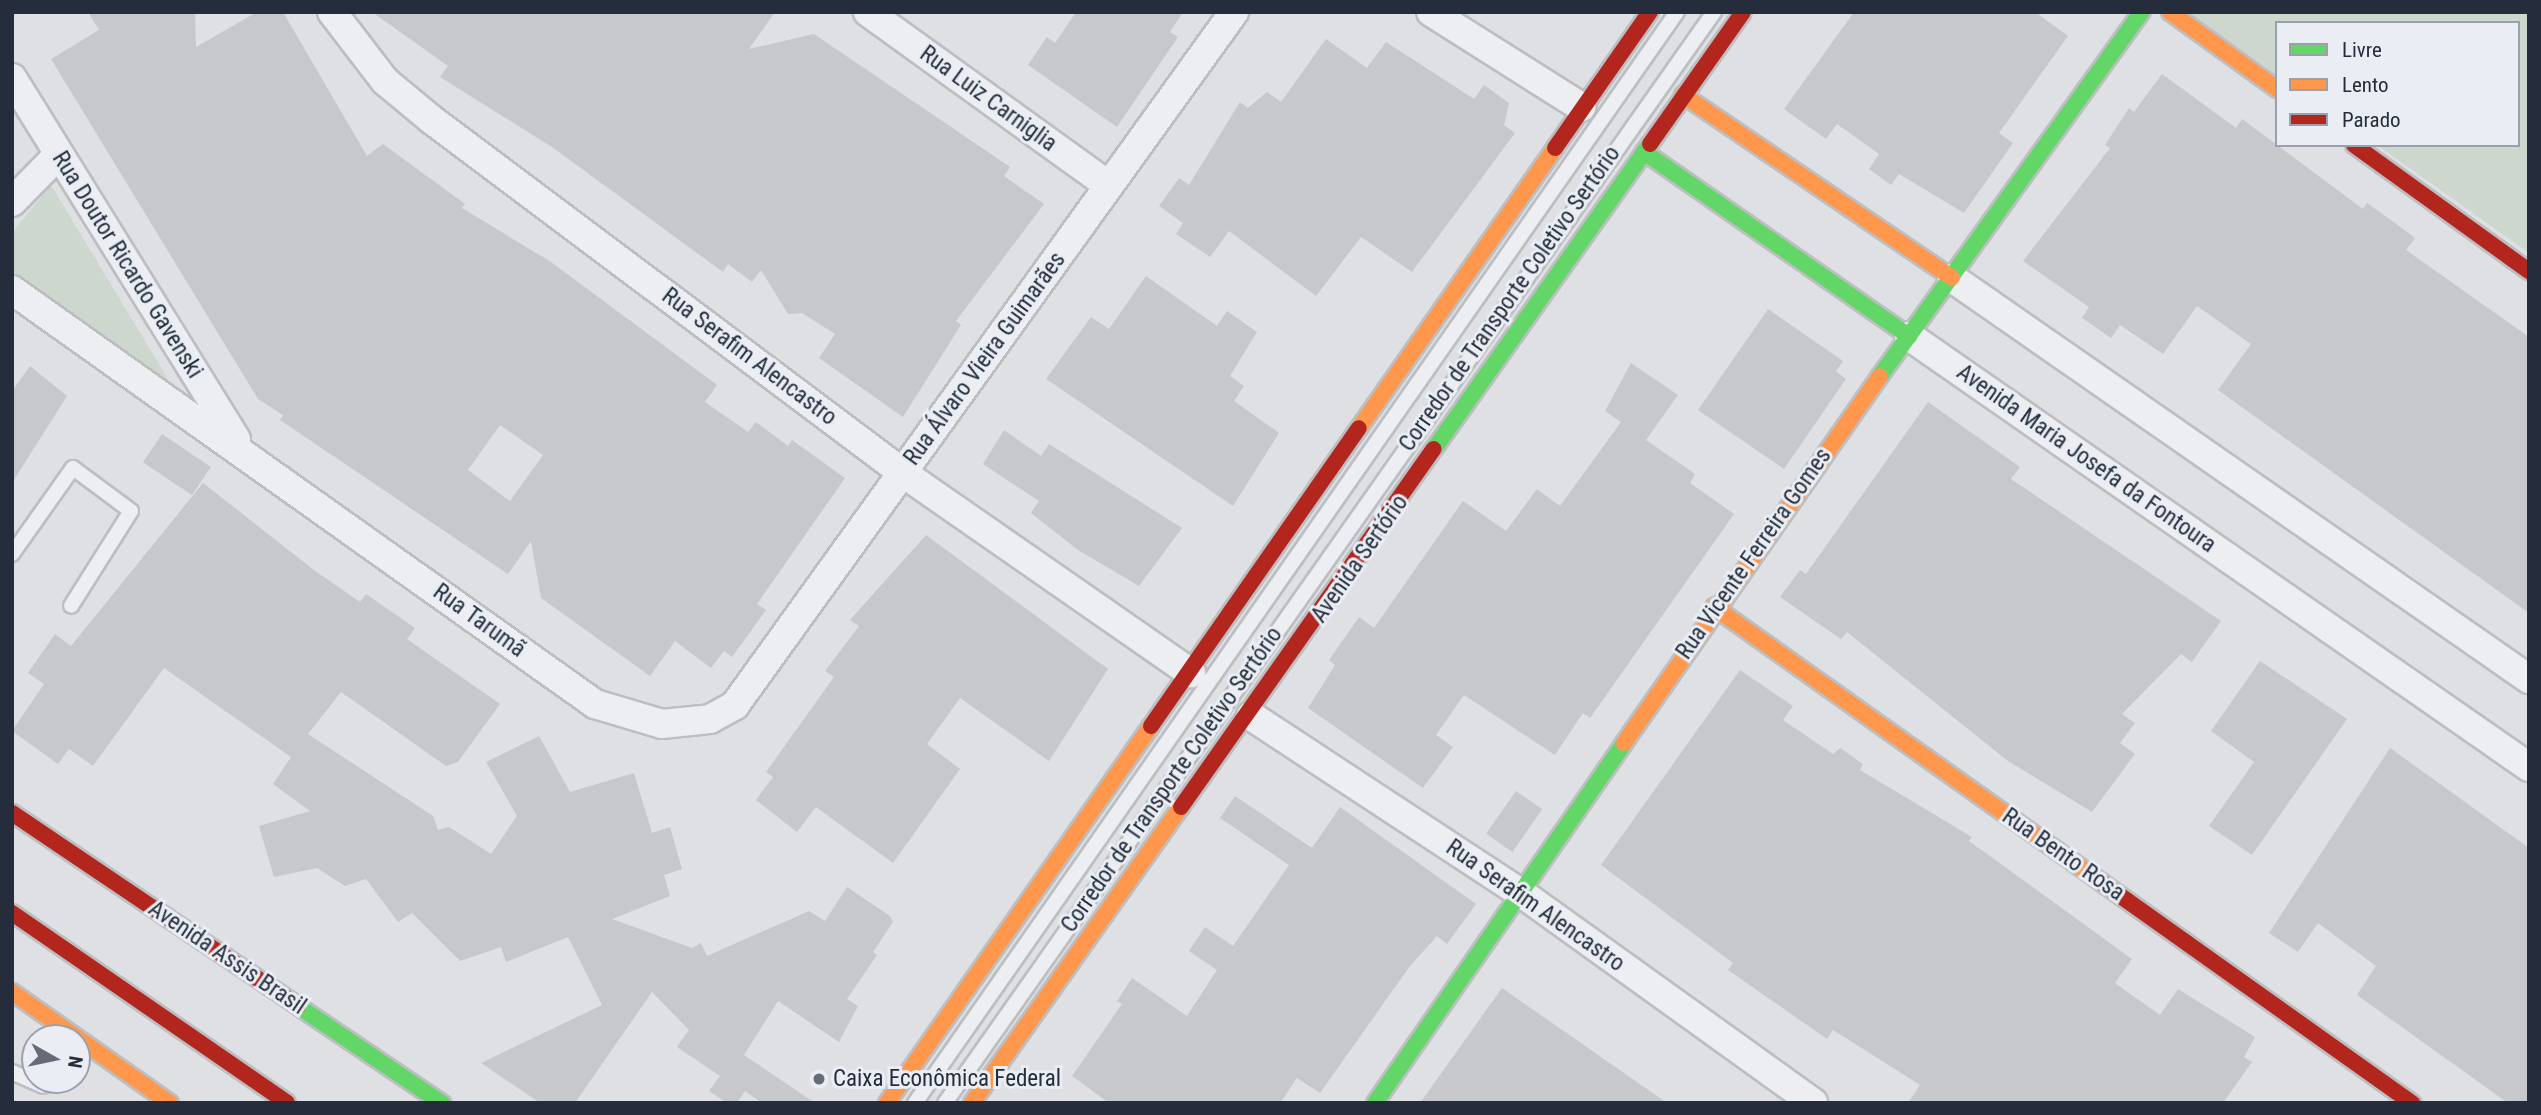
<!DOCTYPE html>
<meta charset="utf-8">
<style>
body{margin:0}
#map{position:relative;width:2541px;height:1115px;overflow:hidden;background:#dee0e3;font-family:"Roboto Condensed",sans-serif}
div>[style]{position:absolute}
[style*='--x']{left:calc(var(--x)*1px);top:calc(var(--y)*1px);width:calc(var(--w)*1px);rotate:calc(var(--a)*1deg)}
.green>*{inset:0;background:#ced7ce}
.building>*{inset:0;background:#c6c8cb;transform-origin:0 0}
.roads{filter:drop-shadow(2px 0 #bcbec1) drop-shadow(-2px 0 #bcbec1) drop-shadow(0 2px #bcbec1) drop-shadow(0 -2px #bcbec1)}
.lane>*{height:14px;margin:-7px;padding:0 7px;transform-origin:7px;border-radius:7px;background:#edeef1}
.street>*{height:28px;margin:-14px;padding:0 14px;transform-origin:14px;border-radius:14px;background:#edeef1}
.fast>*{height:16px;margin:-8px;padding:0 8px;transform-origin:8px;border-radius:8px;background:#63d668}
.slow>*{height:16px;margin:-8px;padding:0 8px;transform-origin:8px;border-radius:8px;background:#ff974d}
.jam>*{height:16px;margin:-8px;padding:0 8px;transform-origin:8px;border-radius:8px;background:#b3261e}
.dots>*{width:19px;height:19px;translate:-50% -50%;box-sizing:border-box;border:4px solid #eaeef4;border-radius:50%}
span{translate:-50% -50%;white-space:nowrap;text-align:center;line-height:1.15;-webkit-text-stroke:6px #eaeef4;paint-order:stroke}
.street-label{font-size:23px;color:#252d3d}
.poi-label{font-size:23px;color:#252d3d}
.left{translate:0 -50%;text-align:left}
.frame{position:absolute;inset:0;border:14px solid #252d3d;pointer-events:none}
.legend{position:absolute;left:2275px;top:21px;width:245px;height:126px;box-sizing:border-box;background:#eaeef4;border:2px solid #9ba1ab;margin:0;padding:9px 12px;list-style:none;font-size:21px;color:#252d3d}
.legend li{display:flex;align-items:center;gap:14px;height:35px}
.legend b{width:35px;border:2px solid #9ba1ab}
.north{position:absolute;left:21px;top:1024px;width:70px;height:70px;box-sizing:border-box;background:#eaeef4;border:2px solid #9ba1ab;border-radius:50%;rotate:99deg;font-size:19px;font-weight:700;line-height:28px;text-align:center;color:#252d3d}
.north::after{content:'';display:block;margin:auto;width:24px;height:32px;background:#666c77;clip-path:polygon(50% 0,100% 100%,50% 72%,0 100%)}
</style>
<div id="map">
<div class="green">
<i style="clip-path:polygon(2188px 12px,2529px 12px,2529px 253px,2377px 145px,2518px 145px,2518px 23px,2277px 23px,2277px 75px)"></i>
<i style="clip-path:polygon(51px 185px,169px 381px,12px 271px,12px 233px)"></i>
</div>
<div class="building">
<i style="clip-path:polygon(evenodd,88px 12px,195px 12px,196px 47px,257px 12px,283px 12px,367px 156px,383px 144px,465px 204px,462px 208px,551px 262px,717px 385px,705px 402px,748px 432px,756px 422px,788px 446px,792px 440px,845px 478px,757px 604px,766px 610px,732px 657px,724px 651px,711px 668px,675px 641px,650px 676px,541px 598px,531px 541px,508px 574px,280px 420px,283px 415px,258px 399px,51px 59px,99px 30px,88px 12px,500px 425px,543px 455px,510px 501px,468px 470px,500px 425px)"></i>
<i style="clip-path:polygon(372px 12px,775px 12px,749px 49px,814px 34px,1010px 167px,1004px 176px,1044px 204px,956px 321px,961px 325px,903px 417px,819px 358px,835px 334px,802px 313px,788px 314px,761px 270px,752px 282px,728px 264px,723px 272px,552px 147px,440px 77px,448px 66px)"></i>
<i style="clip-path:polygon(1076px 12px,1183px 12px,1170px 32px,1178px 37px,1117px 127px,1028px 65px,1047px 37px,1055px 43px)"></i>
<i style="clip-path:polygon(1854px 12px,2035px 12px,2068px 36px,1999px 133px,2013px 143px,1964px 213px,1899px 174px,1891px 185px,1869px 169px,1879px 154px,1837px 124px,1826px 139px,1784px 109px)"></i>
<i style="clip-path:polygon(1326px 39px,1367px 68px,1386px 42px,1474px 99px,1484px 85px,1509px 103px,1504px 125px,1515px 133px,1412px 272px,1361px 237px,1316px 296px,1229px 231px,1210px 257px,1176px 234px,1183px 223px,1159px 206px,1179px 178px,1189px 185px,1240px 102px,1248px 108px,1267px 92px,1281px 102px)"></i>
<i style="clip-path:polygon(2162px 74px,2236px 128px,2242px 119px,2363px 209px,2367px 203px,2395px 223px,2415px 238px,2406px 250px,2529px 337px,2529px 613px,2218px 390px,2251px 344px,2197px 306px,2163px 354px,2120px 325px,2111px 338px,2082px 318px,2089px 307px,2023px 261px,2110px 148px,2105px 145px,2129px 108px,2134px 112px)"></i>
<i style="clip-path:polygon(1146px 276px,1217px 326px,1227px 311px,1257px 332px,1230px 376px,1244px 386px,1234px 401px,1279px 433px,1233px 506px,1046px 379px,1091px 317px,1109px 329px)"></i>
<i style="clip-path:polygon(1768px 309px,1843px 361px,1836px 371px,1846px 379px,1784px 469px,1698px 410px)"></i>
<i style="clip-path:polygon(1631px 363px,1678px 395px,1646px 440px,1695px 474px,1690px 483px,1734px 514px,1590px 718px,1583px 713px,1555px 755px,1464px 695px,1436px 735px,1453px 747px,1423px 788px,1308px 708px,1335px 665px,1329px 660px,1359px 617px,1374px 628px,1463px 501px,1506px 531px,1537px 489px,1560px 506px,1621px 422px,1605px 411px)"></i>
<i style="clip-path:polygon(30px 366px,67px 396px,12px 483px,12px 391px)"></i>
<i style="clip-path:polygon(1928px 402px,2020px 467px,2011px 479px,2221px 621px,2192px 662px,2181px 654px,2122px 714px,2135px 723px,2120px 743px,2135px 754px,2092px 812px,2008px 761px,1847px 632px,1841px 639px,1780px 597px,1800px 570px,1806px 574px)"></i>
<i style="clip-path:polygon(1004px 430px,1041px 456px,1049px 444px,1182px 528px,1139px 586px,1078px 550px,1031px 513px,1039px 501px,983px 464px)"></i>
<i style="left:162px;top:434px;width:59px;height:34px;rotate:34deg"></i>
<i style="clip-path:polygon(203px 483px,314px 570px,360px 602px,366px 594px,415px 628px,407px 639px,500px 704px,458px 762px,446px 766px,341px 692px,308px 734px,433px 816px,438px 830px,449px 827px,491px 854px,517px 816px,486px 762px,539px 736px,570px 792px,634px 773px,652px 833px,670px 827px,682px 869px,664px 875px,670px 896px,612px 919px,692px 948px,701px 943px,707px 956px,809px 911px,825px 921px,847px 887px,890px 916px,893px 922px,873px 952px,877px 955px,847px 999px,858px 1006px,839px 1042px,778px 1001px,744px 1055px,815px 1103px,762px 1103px,745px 1091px,737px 1103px,727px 1103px,709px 1091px,720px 1076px,677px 1047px,689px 1030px,652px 992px,575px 1103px,540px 1103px,481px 1063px,602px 1005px,568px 937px,506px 962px,501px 947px,460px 961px,412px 913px,398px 922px,366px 879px,345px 886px,317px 868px,274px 877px,259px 826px,310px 811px,273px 784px,291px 757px,164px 668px,93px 766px,69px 749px,58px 764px,12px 731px,44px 684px,28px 673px,55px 634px,71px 646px)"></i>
<i style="clip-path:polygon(926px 535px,1108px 669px,1049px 761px,960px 698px,927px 744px,960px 769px,893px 863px,816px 807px,797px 832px,756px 800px,773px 777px,766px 772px,834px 677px,825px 671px,859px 626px,850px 620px)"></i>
<i style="clip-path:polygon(2260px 661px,2347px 719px,2252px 855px,2209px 826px,2254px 762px,2211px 731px)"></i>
<i style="clip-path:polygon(1740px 670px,1793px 706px,1783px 720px,1833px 754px,1840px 748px,1863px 764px,1860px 770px,1972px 837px,1969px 841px,2132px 959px,2115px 983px,2160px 1015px,2178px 989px,2255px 1037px,2244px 1057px,2252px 1062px,2223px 1103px,1908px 1103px,1920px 1085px,1833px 1030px,1827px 1039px,1728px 970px,1733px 963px,1601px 865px)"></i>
<i style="clip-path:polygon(2390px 748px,2529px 848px,2529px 1103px,2508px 1103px,2357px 995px,2376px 966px,2318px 923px,2298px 952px,2269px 933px)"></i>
<i style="left:1516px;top:791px;width:32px;height:52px;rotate:35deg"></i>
<i style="clip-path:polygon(1235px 796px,1312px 848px,1340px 807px,1476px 904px,1447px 944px,1437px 936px,1410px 966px,1320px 1093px,1297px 1078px,1280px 1103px,1109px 1103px,1072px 1076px,1122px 1004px,1117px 1001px,1132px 978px,1187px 1016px,1217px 970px,1189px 951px,1205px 927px,1233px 946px,1289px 865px,1220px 818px)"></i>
<i style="clip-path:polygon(1502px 988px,1667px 1103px,1420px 1103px)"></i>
</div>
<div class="roads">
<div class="lane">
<i style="--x:12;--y:554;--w:105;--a:-54.7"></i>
<i style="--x:73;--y:468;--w:72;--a:36.6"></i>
<i style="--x:131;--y:511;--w:112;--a:122.3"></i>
<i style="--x:12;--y:1072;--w:34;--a:24"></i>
<i style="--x:915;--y:1103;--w:1331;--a:-55.07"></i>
<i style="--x:945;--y:1103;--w:1335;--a:-54.82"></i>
</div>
<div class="street">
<i style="--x:332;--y:12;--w:87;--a:52.5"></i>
<i style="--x:385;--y:81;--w:61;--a:39.7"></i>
<i style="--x:432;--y:120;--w:589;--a:36.85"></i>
<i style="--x:903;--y:473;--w:351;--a:34.8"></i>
<i style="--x:868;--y:12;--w:297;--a:35.8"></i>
<i style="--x:1431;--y:12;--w:178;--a:32.3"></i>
<i style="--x:12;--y:78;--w:425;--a:58.2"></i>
<i style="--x:12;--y:202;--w:66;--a:-45.6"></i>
<i style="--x:1952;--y:278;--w:703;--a:34.8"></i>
<i style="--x:12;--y:290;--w:715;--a:35.38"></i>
<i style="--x:595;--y:704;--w:70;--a:16.6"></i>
<i style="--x:662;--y:724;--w:48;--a:-5.9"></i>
<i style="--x:710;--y:719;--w:29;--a:-29"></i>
<i style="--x:735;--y:705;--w:854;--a:-54.24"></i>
<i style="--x:1909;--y:336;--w:755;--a:34.81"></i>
<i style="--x:1251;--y:716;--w:326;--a:33.3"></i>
<i style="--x:1524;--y:895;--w:356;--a:35.7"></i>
</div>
<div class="fast">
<i style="--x:1644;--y:152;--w:323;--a:34.8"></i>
<i style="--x:1880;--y:376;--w:448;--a:-54.3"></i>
<i style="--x:1434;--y:449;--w:374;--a:-54.7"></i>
<i style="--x:298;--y:1006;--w:174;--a:34"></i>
<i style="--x:1375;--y:1103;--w:438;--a:-55.3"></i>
</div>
<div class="slow">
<i style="--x:2170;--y:12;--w:132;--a:35.7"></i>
<i style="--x:1683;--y:95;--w:325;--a:34.2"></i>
<i style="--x:1359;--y:428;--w:342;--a:-55"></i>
<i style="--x:1714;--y:607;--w:475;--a:35.4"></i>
<i style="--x:1624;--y:743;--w:447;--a:-55.1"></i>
<i style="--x:12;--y:992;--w:193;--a:35.1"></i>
<i style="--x:887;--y:1103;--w:460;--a:-55"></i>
<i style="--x:972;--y:1103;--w:362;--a:-54.8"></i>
</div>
<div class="jam">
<i style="--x:1650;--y:144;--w:161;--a:-54.8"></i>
<i style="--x:2354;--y:145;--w:216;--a:35.8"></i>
<i style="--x:1555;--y:148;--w:166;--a:-55.1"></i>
<i style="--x:1151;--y:726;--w:363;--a:-55.1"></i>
<i style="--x:1181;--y:807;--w:438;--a:-54.8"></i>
<i style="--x:12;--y:813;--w:345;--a:34"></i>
<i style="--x:2101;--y:882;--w:382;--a:35.4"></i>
<i style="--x:12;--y:913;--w:334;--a:34.6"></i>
</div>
</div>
<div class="dots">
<i style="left:819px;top:1079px;background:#666c77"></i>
</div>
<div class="street-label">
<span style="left:988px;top:99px;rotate:36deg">Rua Luiz Carniglia</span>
<span style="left:127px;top:265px;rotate:58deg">Rua Doutor Ricardo Gavenski</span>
<span style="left:1510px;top:299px;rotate:-55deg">Corredor de Transporte Coletivo Sertório</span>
<span style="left:749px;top:357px;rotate:37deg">Rua Serafim Alencastro</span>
<span style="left:985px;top:359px;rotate:-54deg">Rua Álvaro Vieira Guimarães</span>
<span style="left:2086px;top:459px;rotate:35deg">Avenida Maria Josefa da Fontoura</span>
<span style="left:1754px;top:554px;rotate:-55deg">Rua Vicente Ferreira Gomes</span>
<span style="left:1360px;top:559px;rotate:-55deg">Avenida Sertório</span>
<span style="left:479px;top:621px;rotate:36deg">Rua Tarumã</span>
<span style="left:1172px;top:780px;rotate:-55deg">Corredor de Transporte Coletivo Sertório</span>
<span style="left:2063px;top:855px;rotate:35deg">Rua Bento Rosa</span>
<span style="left:1535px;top:906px;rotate:35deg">Rua Serafim Alencastro</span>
<span style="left:227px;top:958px;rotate:34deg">Avenida Assis Brasil</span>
</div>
<div class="poi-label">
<span class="left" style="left:833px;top:1079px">Caixa Econômica Federal</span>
</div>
<div class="frame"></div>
<ul class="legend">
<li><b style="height:9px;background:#63d668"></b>Livre</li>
<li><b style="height:9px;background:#ff974d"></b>Lento</li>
<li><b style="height:9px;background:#b3261e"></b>Parado</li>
</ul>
<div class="north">N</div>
</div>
